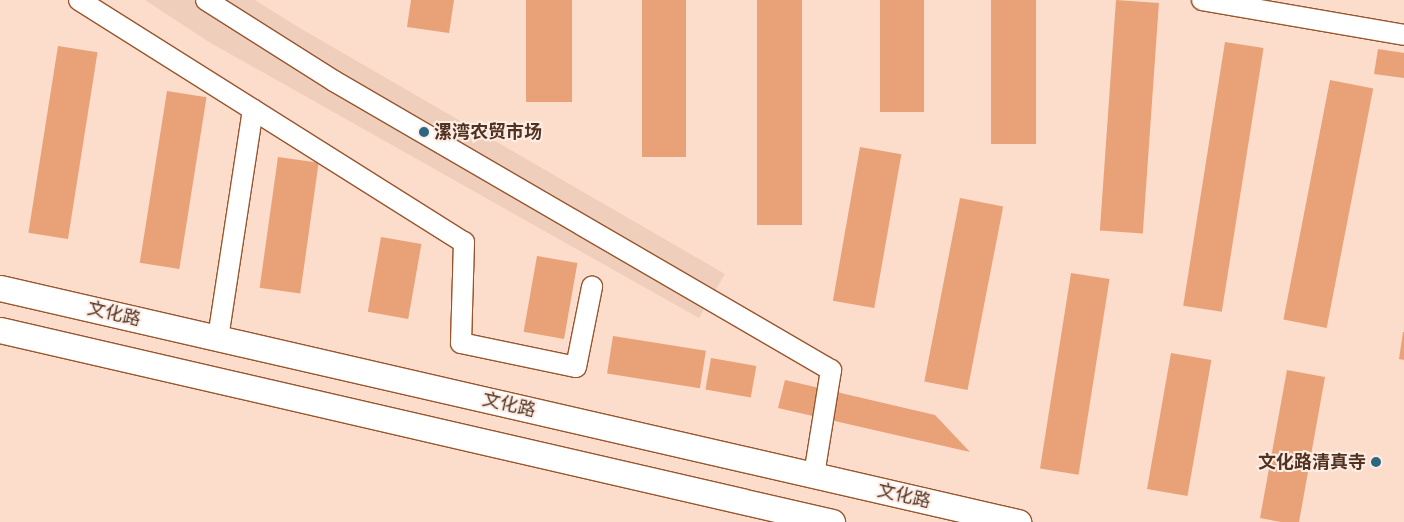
<!DOCTYPE html>
<meta charset="utf-8">
<style>
body{margin:0}
#map{position:relative;width:1404px;height:522px;overflow:hidden;background:#fcdccb;font-family:"PT Sans","Noto Sans SC",sans-serif}
div>[style]{position:absolute}
[style*='--x']{left:calc(var(--x)*1px);top:calc(var(--y)*1px);width:calc(var(--w)*1px);rotate:calc(var(--a)*1deg)}
.built>*{inset:0;background:#efcebb}
.building>*{inset:0;background:#e9a178;transform-origin:0 0}
.roads{filter:drop-shadow(1px 0 #99552c) drop-shadow(-1px 0 #99552c) drop-shadow(0 1px #99552c) drop-shadow(0 -1px #99552c)}
.minor>*{height:20px;margin:-10px;padding:0 10px;transform-origin:10px;border-radius:10px;background:#fff}
.tertiary>*{height:25px;margin:-12.5px;padding:0 12.5px;transform-origin:12.5px;border-radius:12.5px;background:#fff}
.dots>*{width:14px;height:14px;translate:-50% -50%;box-sizing:border-box;border:2px solid #fdede5;border-radius:50%}
span{translate:-50% -50%;white-space:nowrap;text-align:center;line-height:1.15;-webkit-text-stroke:4px #fdede5;paint-order:stroke}
.poi-label{font-size:18px;color:#513221;font-weight:700}
.left{translate:0 -50%;text-align:left}
.right{translate:-100% -50%;text-align:right}
.street-label{font-size:18px;color:#513221}
</style>
<div id="map">
<div class="built">
<i style="clip-path:polygon(145px 0,255px 0,298px 27px,725px 274px,699px 318px,209px 42px)"></i>
</div>
<div class="building">
<i style="clip-path:polygon(411px 0,454px 0,449px 33px,407px 27px)"></i>
<i style="left:526px;top:0;width:46px;height:102px"></i>
<i style="left:642px;top:0;width:44px;height:157px"></i>
<i style="left:757px;top:0;width:45px;height:225px"></i>
<i style="left:880px;top:0;width:44px;height:112px"></i>
<i style="left:991px;top:0;width:45px;height:144px"></i>
<i style="left:1116px;top:0;width:43px;height:231px;rotate:4deg"></i>
<i style="left:1225px;top:42px;width:39px;height:267px;rotate:9deg"></i>
<i style="left:58px;top:46px;width:40px;height:189px;rotate:9deg"></i>
<i style="clip-path:polygon(1378px 49px,1404px 53px,1404px 78px,1374px 74px)"></i>
<i style="left:1330px;top:80px;width:44px;height:244px;rotate:11deg"></i>
<i style="left:167px;top:91px;width:40px;height:174px;rotate:9deg"></i>
<i style="left:860px;top:147px;width:42px;height:156px;rotate:10deg"></i>
<i style="left:278px;top:157px;width:41px;height:132px;rotate:8deg"></i>
<i style="left:960px;top:198px;width:44px;height:187px;rotate:11deg"></i>
<i style="left:381px;top:237px;width:41px;height:76px;rotate:10deg"></i>
<i style="left:537px;top:256px;width:41px;height:77px;rotate:10deg"></i>
<i style="left:1071px;top:273px;width:39px;height:198px;rotate:9deg"></i>
<i style="clip-path:polygon(1403px 332px,1404px 332px,1404px 360px,1399px 359px)"></i>
<i style="left:613px;top:336px;width:94px;height:38px;rotate:9deg"></i>
<i style="left:1171px;top:353px;width:41px;height:138px;rotate:10deg"></i>
<i style="left:711px;top:358px;width:46px;height:32px;rotate:10deg"></i>
<i style="clip-path:polygon(1287px 370px,1325px 377px,1299px 522px,1281px 522px,1260px 518px)"></i>
<i style="clip-path:polygon(785px 380px,935px 415px,970px 452px,778px 408px)"></i>
</div>
<div class="roads">
<div class="minor">
<i style="--x:79;--y:0;--w:455;--a:32.2"></i>
<i style="--x:464;--y:242;--w:101;--a:91.7"></i>
<i style="--x:461;--y:343;--w:117;--a:11.8"></i>
<i style="--x:576;--y:367;--w:82;--a:-78.7"></i>
<i style="--x:206;--y:0;--w:151;--a:32.3"></i>
<i style="--x:334;--y:81;--w:575;--a:30.18"></i>
<i style="--x:831;--y:370;--w:106;--a:99.2"></i>
<i style="--x:1202;--y:0;--w:205;--a:9.8"></i>
<i style="--x:218;--y:338;--w:231;--a:-81.3"></i>
</div>
<div class="tertiary">
<i style="--x:0;--y:288;--w:1045;--a:12.95"></i>
<i style="--x:0;--y:330;--w:854;--a:12.99"></i>
</div>
</div>
<div class="dots">
<i style="left:424px;top:132px;background:#2d6680"></i>
<i style="left:1376px;top:462px;background:#2d6680"></i>
</div>
<div class="poi-label">
<span class="left" style="left:434px;top:132px">漯湾农贸市场</span>
<span class="right" style="left:1366px;top:462px">文化路清真寺</span>
</div>
<div class="street-label">
<span style="left:114px;top:314px;rotate:13deg">文化路</span>
<span style="left:509px;top:405px;rotate:13deg">文化路</span>
<span style="left:904px;top:496px;rotate:13deg">文化路</span>
</div>
</div>
